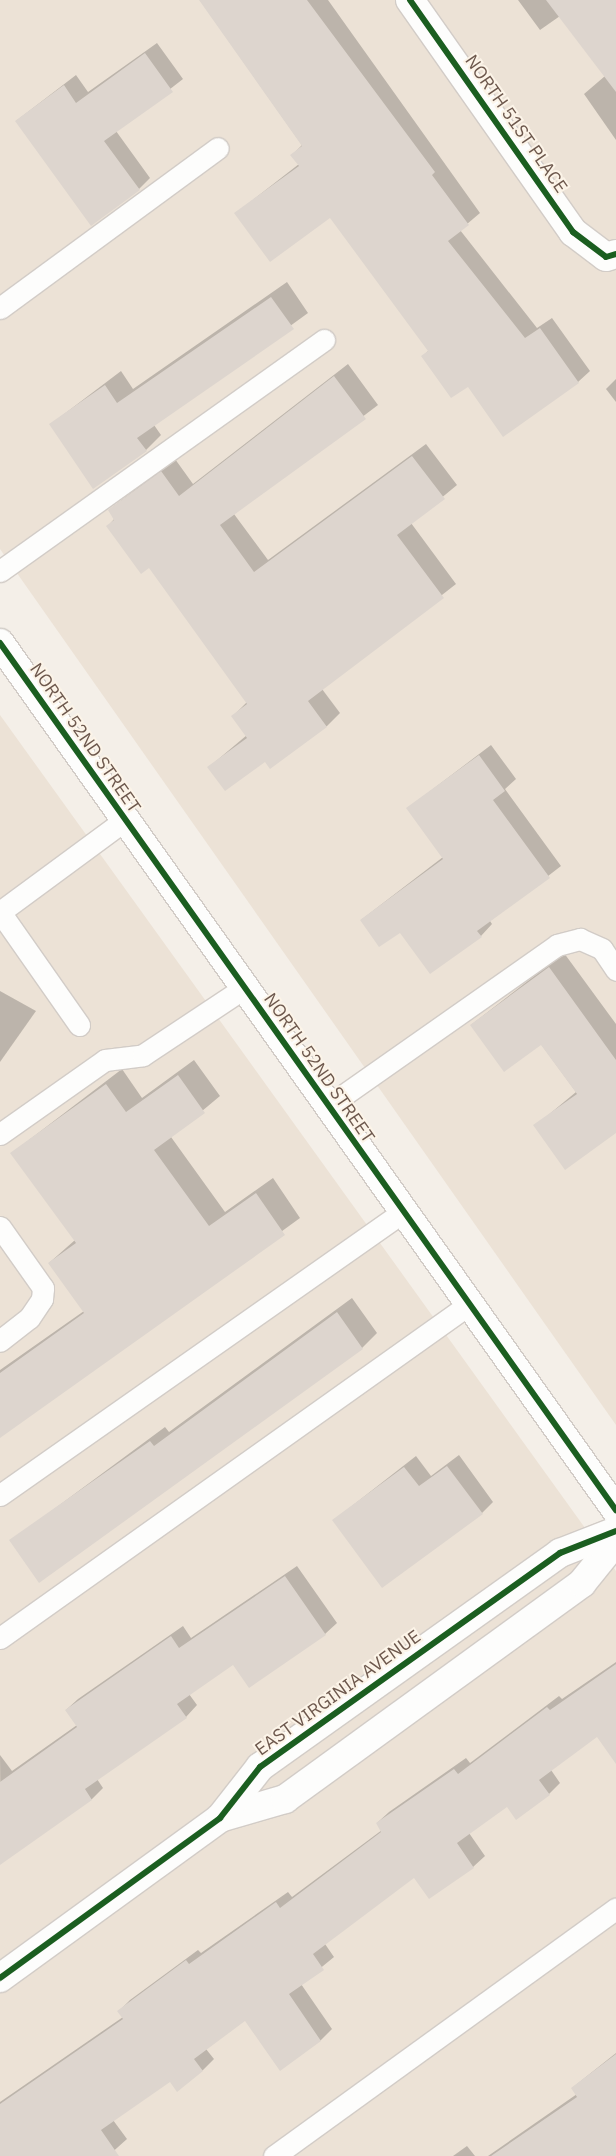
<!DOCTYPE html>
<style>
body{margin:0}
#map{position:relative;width:616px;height:2156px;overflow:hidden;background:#f4efe8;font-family:"IBM Plex Sans",sans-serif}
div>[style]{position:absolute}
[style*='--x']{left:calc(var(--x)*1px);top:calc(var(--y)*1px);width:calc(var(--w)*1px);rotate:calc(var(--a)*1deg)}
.residential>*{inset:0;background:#ece2d6}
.shadow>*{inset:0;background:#0003}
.building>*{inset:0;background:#ddd5ce}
.roads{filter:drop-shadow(1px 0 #d2ccc7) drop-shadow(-1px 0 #d2ccc7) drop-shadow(0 1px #d2ccc7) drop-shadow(0 -1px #d2ccc7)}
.service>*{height:21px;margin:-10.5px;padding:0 10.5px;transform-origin:10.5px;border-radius:10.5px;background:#fdfdfc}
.minor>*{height:28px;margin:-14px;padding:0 14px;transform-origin:14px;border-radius:14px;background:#fdfdfc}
.secondary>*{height:28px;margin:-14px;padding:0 14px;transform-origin:14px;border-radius:14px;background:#fdfdfc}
.cycleway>*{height:6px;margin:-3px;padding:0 3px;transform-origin:3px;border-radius:3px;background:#1b5e20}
span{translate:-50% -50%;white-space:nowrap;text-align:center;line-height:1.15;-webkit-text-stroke:4px #fcf4e8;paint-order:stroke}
.street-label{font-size:18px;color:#6d584d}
</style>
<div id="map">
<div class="residential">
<i style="clip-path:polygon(0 0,616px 0,616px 1425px,0 549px)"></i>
<i style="clip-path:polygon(0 715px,616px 1571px,616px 2156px,0 2156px)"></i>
</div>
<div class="shadow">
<i style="clip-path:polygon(200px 0,328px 0,480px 213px,460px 230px,537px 328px,552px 318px,590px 371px,578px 382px,468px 385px,423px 356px,429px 350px,331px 216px,236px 213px,299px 164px,292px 155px,302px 145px)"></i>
<i style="clip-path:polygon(518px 0,616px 0,616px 140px,584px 94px,605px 76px,560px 16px,540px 30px)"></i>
<i style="clip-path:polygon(157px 43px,183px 79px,116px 131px,150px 178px,139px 189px,16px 121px,76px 75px,88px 92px)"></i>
<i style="clip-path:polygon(287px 282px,308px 313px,154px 425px,161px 435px,146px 450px,51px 424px,121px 371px,133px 389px)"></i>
<i style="clip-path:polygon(348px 364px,378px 405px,234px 514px,268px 560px,426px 444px,457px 485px,411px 523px,456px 584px,322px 689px,340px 713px,327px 726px,265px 760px,209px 767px,247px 735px,233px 716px,247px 702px,149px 566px,108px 526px,115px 518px,109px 510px,175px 459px,193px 484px)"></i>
<i style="clip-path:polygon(616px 379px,616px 402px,606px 389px)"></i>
<i style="clip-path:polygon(491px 745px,516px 779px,505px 789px,561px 866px,490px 921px,492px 924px,481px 936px,400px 931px,361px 920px,443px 857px,408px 808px)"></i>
<i style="clip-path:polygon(564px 953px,616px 1024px,616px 1132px,535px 1126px,576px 1092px,541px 1044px,471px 1025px)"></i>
<i style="clip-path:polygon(0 991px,36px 1011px,0 1062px)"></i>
<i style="clip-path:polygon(194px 1060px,220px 1096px,171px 1137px,225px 1212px,273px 1178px,300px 1218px,0 1436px,0 1370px,84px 1311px,49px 1263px,75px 1240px,12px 1153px,122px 1069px,142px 1098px)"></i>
<i style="clip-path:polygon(352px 1298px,377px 1333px,362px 1348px,11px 1541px,165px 1427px,169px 1432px)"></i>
<i style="clip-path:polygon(459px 1455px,493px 1502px,482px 1513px,334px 1520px,416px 1456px,431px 1476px)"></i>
<i style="clip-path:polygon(297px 1566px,337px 1623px,325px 1634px,234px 1663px,189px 1694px,197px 1705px,186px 1717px,97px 1779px,103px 1788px,92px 1799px,1px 1862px,0 1755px,12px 1771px,77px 1725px,66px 1710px,78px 1699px,183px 1626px,191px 1638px)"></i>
<i style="clip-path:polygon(616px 1662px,616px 1762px,597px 1735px,551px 1770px,560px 1783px,549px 1794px,507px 1806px,469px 1833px,485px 1856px,473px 1867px,414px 1876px,325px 1944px,334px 1957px,301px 1984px,332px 2029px,321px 2040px,280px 2069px,245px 2019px,206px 2049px,214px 2059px,203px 2070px,177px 2090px,170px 2081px,113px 2120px,127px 2139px,108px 2156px,0 2156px,0 2102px,123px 2017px,119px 2011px,130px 2000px,198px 1950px,201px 1953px,288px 1892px,292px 1897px,382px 1830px,377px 1823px,389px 1812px,466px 1758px,470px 1763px,559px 1696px,562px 1699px)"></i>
<i style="clip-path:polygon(616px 2053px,616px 2156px,488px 2156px,577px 2094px,572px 2088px)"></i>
<i style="clip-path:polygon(467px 2146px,475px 2156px,453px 2156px)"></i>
</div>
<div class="building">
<i style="clip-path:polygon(199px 0,307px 0,435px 172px,432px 175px,469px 225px,448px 241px,525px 338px,540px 328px,579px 383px,503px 437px,468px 387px,451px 398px,421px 356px,428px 351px,330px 218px,270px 262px,234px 213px,299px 166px,290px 155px,302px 146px)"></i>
<i style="clip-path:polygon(546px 0,616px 0,616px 92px)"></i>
<i style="clip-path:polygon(145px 53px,173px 92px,104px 141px,140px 190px,91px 226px,15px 121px,64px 85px,76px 103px)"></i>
<i style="clip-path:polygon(271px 297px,294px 329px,137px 438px,147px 451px,93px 489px,49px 424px,105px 385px,117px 403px)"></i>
<i style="clip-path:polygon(334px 376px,366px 419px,220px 525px,254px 572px,412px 456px,445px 499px,397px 535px,444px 598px,308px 701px,327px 727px,270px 769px,265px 762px,225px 791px,207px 767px,247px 738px,231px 716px,247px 704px,149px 568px,141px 574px,106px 526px,114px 520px,108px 510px,161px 471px,179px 496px)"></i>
<i style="clip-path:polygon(479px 755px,505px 791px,493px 800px,550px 878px,477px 931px,482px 937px,430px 974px,400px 933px,379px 947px,360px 920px,443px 859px,406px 808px)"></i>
<i style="clip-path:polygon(549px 967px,616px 1060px,616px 1133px,565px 1170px,533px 1125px,577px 1094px,541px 1045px,504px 1072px,470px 1025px)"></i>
<i style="clip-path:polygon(178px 1075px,205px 1113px,154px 1150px,209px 1226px,256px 1193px,285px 1235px,0 1438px,0 1373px,84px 1313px,48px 1263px,76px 1243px,10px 1153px,106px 1084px,126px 1112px)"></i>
<i style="clip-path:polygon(337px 1312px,363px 1349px,39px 1583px,9px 1540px,150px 1441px,154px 1446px)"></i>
<i style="clip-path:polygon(447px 1466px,483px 1514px,382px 1588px,332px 1520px,404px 1467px,419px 1486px)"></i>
<i style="clip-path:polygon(285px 1576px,326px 1635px,249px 1688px,233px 1665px,177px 1704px,187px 1718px,85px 1789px,92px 1800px,0 1865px,0 1782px,77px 1727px,65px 1710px,171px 1636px,179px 1648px)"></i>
<i style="clip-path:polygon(616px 1664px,616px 1764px,597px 1737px,539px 1780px,550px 1795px,516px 1820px,507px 1807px,457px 1843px,474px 1868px,429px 1899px,414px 1878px,313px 1954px,324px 1970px,289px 1994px,321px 2041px,280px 2071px,245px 2021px,194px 2059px,203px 2071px,177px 2092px,170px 2082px,101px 2130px,119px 2156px,0 2156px,0 2104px,123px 2019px,117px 2011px,186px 1960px,189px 1964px,276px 1902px,280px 1908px,381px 1832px,376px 1823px,454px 1769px,458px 1774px,547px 1707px,550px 1710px)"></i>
<i style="clip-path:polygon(616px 2054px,616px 2156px,491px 2156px,577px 2097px,571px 2088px)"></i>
</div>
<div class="roads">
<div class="service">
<i style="--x:0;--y:308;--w:270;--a:-36.3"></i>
<i style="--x:0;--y:571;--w:398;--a:-35.5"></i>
<i style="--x:0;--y:912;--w:155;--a:-36.4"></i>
<i style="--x:0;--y:912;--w:138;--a:55"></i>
<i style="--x:328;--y:1106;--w:280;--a:-35.1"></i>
<i style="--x:557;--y:945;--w:24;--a:-15"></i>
<i style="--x:580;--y:939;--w:24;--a:24"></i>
<i style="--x:602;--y:949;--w:25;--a:56"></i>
<i style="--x:0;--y:1134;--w:128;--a:-35.2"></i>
<i style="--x:105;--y:1060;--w:38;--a:-7"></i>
<i style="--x:143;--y:1055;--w:121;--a:-33.6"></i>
<i style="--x:0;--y:1227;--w:75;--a:54.8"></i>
<i style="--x:43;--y:1288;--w:11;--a:95"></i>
<i style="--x:42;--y:1299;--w:23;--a:124"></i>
<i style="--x:29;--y:1318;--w:37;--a:142"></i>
<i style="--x:0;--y:1495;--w:492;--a:-35.1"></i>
<i style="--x:0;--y:1638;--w:574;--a:-35.43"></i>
<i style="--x:274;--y:2156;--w:422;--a:-35.9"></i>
</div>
<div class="minor">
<i style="--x:410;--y:0;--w:284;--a:54.9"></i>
<i style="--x:573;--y:232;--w:41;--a:37.1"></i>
<i style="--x:606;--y:257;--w:10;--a:-17"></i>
<i style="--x:220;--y:1818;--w:68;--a:-16.3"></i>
<i style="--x:285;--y:1799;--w:367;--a:-36"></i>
<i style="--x:582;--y:1583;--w:54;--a:-51"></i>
<i style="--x:0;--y:1978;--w:272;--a:-36"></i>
<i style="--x:220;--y:1818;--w:65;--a:-51.9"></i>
<i style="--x:260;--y:1767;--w:369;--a:-35.5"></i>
<i style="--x:560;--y:1553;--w:60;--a:-21.4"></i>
</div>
<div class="secondary">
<i style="--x:0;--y:643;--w:1064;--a:54.61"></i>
</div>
</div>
<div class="cycleway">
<i style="--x:410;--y:0;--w:284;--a:54.9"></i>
<i style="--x:573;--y:232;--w:41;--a:37.1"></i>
<i style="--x:606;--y:257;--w:10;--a:-17"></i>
<i style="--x:0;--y:643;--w:1064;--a:54.61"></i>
<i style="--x:0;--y:1978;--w:272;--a:-36"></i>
<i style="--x:220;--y:1818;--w:65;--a:-51.9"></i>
<i style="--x:260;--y:1767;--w:369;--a:-35.5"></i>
<i style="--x:560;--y:1553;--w:60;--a:-21.4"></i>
</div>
<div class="street-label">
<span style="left:516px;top:124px;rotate:55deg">NORTH 51ST PLACE</span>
<span style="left:85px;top:738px;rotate:55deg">NORTH 52ND STREET</span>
<span style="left:319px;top:1068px;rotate:55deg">NORTH 52ND STREET</span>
<span style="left:338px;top:1693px;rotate:-36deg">EAST VIRGINIA AVENUE</span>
</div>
</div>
